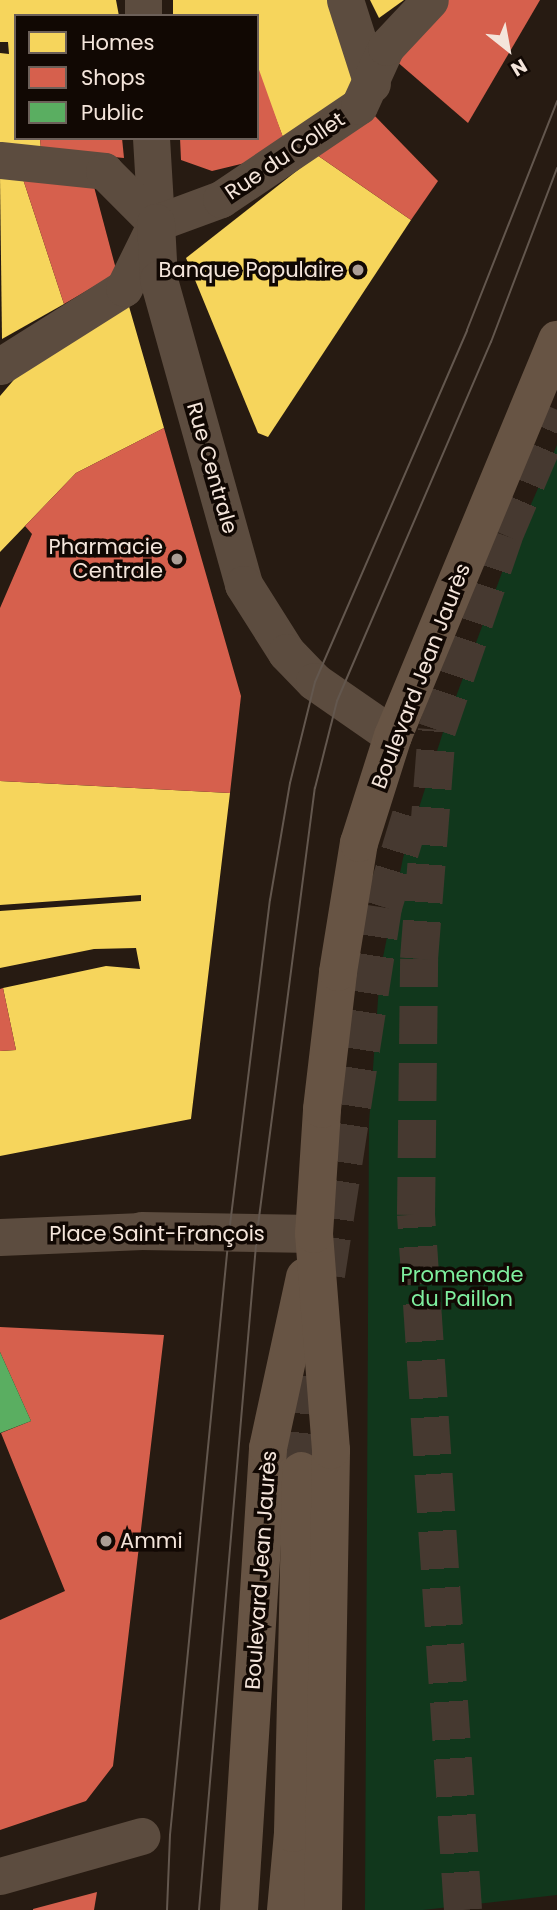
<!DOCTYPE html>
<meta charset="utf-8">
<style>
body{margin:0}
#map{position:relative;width:557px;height:1910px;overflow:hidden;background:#271b12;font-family:Poppins,sans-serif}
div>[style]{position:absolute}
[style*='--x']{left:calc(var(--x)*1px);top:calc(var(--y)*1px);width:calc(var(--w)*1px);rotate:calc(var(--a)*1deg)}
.green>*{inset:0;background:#11371c}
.homes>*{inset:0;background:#f6d55c}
.shops>*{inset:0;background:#d6604d}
.public>*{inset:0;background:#5aae61}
.primary-tunnel>*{height:38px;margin-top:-19px;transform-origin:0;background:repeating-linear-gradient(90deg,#463930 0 38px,transparent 0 57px)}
.pedestrian>*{height:37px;margin:-18.5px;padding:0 18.5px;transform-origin:18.5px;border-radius:18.5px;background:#5c4c3f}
.minor>*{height:38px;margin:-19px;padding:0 19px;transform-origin:19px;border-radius:19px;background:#5c4c3f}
.primary>*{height:38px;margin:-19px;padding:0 19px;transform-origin:19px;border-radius:19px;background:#675444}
.tram>*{height:2px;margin:-1px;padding:0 1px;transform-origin:1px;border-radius:1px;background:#63574e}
.dots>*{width:19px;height:19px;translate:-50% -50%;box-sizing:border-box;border:4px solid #110803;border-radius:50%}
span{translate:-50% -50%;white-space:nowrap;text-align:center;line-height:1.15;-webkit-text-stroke:7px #110803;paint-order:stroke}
.street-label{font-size:21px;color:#f4e5db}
.poi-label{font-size:21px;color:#f4e5db}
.right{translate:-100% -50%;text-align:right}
.left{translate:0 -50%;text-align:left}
.park-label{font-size:21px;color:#7eee9e}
.legend{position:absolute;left:14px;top:14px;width:245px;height:126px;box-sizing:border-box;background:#110803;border:2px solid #6c6059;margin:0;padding:9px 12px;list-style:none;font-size:21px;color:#f4e5db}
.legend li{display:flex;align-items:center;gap:14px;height:35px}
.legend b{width:35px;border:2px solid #6c6059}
.north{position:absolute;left:473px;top:14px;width:70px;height:70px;-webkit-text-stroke:5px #110803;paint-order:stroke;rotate:149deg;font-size:19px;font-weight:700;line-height:28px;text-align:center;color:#f4e5db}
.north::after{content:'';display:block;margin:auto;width:24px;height:32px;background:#f4e5db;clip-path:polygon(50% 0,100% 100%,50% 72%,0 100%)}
</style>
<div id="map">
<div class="green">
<i style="clip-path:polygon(557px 445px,557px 1895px,423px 1910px,365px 1910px,369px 1123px,380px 972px,403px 858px,444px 729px,507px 559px)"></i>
</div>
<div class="homes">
<i style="clip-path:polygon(0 0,116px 0,119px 16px,16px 16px,16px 138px,40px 138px,41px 150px,0 146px,0 53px,9px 54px,8px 42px,0 42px)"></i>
<i style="clip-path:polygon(173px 0,332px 0,355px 82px,336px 108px,284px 140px,257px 69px,257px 16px,173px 16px)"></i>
<i style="clip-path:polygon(370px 0,404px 0,379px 18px)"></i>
<i style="clip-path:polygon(317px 155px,411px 220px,268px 437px,258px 433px,186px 258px)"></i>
<i style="clip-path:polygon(0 176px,23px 179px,64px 304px,2px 339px)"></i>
<i style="clip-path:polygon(128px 303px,164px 428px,76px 473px,0 552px,0 396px,24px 368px)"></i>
<i style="clip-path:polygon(0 781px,230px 793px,191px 1119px,0 1156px,0 1051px,16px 1050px,3px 988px,106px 966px,140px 969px,136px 948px,94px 949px,0 968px,0 911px,141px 901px,141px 895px,0 905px)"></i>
</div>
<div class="shops">
<i style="clip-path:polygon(448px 0,540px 0,468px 123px,395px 60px)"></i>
<i style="clip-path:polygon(258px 67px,284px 140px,245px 163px,212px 171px,181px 160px,180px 138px,257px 138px)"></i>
<i style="clip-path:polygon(372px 113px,438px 181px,411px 220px,317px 155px)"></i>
<i style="clip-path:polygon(40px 138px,122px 138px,124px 158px,41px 150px)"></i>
<i style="clip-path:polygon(23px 179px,93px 183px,117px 273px,64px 304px)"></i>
<i style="clip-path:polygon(164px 428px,241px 696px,230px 793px,0 781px,0 608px,32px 534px,25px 526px,76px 473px)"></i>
<i style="clip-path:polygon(3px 988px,16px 1050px,0 1051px,0 989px)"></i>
<i style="clip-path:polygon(0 1327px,164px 1335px,113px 1766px,86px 1801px,0 1830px,0 1620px,65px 1591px,1px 1433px,31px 1421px,0 1352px)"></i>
<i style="clip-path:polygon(97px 1892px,94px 1910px,33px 1910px,33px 1909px)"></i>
</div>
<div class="public">
<i style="clip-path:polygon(0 1352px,31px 1421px,0 1433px)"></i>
</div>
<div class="primary-tunnel">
<i style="--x:326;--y:1275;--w:372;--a:-81.2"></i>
<i style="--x:383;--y:907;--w:113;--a:-73"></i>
<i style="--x:301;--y:1471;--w:116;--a:-83.6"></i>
<i style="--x:463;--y:1910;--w:697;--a:-93.87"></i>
<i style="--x:416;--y:1215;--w:256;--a:-89.3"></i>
<i style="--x:419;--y:959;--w:230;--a:-85.5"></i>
<i style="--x:437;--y:730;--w:206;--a:-71"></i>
<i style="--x:504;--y:535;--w:136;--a:-67"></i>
</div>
<div class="pedestrian">
<i style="--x:143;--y:0;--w:16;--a:90"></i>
<i style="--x:345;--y:0;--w:88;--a:72.2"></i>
<i style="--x:151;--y:138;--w:85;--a:86.6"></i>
<i style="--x:0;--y:160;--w:105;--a:6"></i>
<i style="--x:104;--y:171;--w:74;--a:45"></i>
<i style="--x:0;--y:366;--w:146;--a:-32.2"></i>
<i style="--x:124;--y:288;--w:72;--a:-63.8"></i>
<i style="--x:156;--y:223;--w:69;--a:-20.3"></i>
<i style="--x:221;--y:199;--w:166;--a:-34"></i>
<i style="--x:359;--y:106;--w:65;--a:-65.4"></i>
<i style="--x:386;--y:47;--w:64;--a:-46.9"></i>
<i style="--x:0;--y:1237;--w:142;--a:-2.4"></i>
<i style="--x:0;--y:1876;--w:147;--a:-15.8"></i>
</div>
<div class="minor">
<i style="--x:156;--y:223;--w:57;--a:87"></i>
<i style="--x:159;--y:280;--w:317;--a:74.4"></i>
<i style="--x:244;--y:585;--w:80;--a:57.7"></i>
<i style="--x:287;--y:653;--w:40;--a:46"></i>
<i style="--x:315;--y:682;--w:95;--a:34.7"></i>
<i style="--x:142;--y:1231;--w:172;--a:1"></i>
</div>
<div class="primary">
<i style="--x:239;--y:1910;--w:463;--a:-86.4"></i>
<i style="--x:268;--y:1448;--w:175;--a:-77.8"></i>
<i style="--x:286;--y:1910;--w:77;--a:-84.8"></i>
<i style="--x:293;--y:1833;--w:362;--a:-88.7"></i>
<i style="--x:323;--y:1910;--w:460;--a:-89"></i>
<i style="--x:331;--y:1450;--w:217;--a:-94.5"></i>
<i style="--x:314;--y:1234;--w:125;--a:-86.3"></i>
<i style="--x:322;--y:1109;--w:138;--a:-83.3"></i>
<i style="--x:338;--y:972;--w:131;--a:-80.8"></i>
<i style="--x:359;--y:843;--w:112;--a:-72.4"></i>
<i style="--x:393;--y:736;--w:429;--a:-67.5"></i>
</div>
<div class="tram">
<i style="--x:167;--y:1910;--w:75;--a:-87.7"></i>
<i style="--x:170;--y:1835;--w:605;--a:-84.4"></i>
<i style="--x:229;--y:1233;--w:336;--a:-83"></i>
<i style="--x:270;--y:900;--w:119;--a:-80.3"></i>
<i style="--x:290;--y:783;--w:104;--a:-76.1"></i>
<i style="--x:315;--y:682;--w:383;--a:-66.6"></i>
<i style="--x:467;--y:330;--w:246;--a:-68.5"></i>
<i style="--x:199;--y:1910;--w:679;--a:-85.1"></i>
<i style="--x:257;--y:1233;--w:449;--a:-82.6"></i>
<i style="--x:315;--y:788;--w:90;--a:-75.8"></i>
<i style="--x:337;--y:701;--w:391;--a:-66.8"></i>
<i style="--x:491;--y:342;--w:186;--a:-69.2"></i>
</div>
<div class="dots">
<i style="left:358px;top:270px;background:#ac9e95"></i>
<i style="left:177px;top:559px;background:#ac9e95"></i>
<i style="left:106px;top:1541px;background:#ac9e95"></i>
</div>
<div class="street-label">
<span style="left:285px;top:156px;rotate:-34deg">Rue du Collet</span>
<span style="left:212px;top:468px;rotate:74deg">Rue Centrale</span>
<span style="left:421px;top:676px;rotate:-69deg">Boulevard Jean Jaurès</span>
<span style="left:157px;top:1234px">Place Saint-François</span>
<span style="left:261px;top:1570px;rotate:-86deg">Boulevard Jean Jaurès</span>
</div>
<div class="poi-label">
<span class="right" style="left:344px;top:270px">Banque Populaire</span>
<span class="right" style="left:163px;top:559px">Pharmacie<br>Centrale</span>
<span class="left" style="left:120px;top:1541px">Ammi</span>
</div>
<div class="park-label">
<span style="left:462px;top:1287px">Promenade<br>du Paillon</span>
</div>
<ul class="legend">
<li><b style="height:19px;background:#f6d55c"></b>Homes</li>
<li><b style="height:19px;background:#d6604d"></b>Shops</li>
<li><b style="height:19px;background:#5aae61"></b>Public</li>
</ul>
<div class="north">N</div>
</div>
